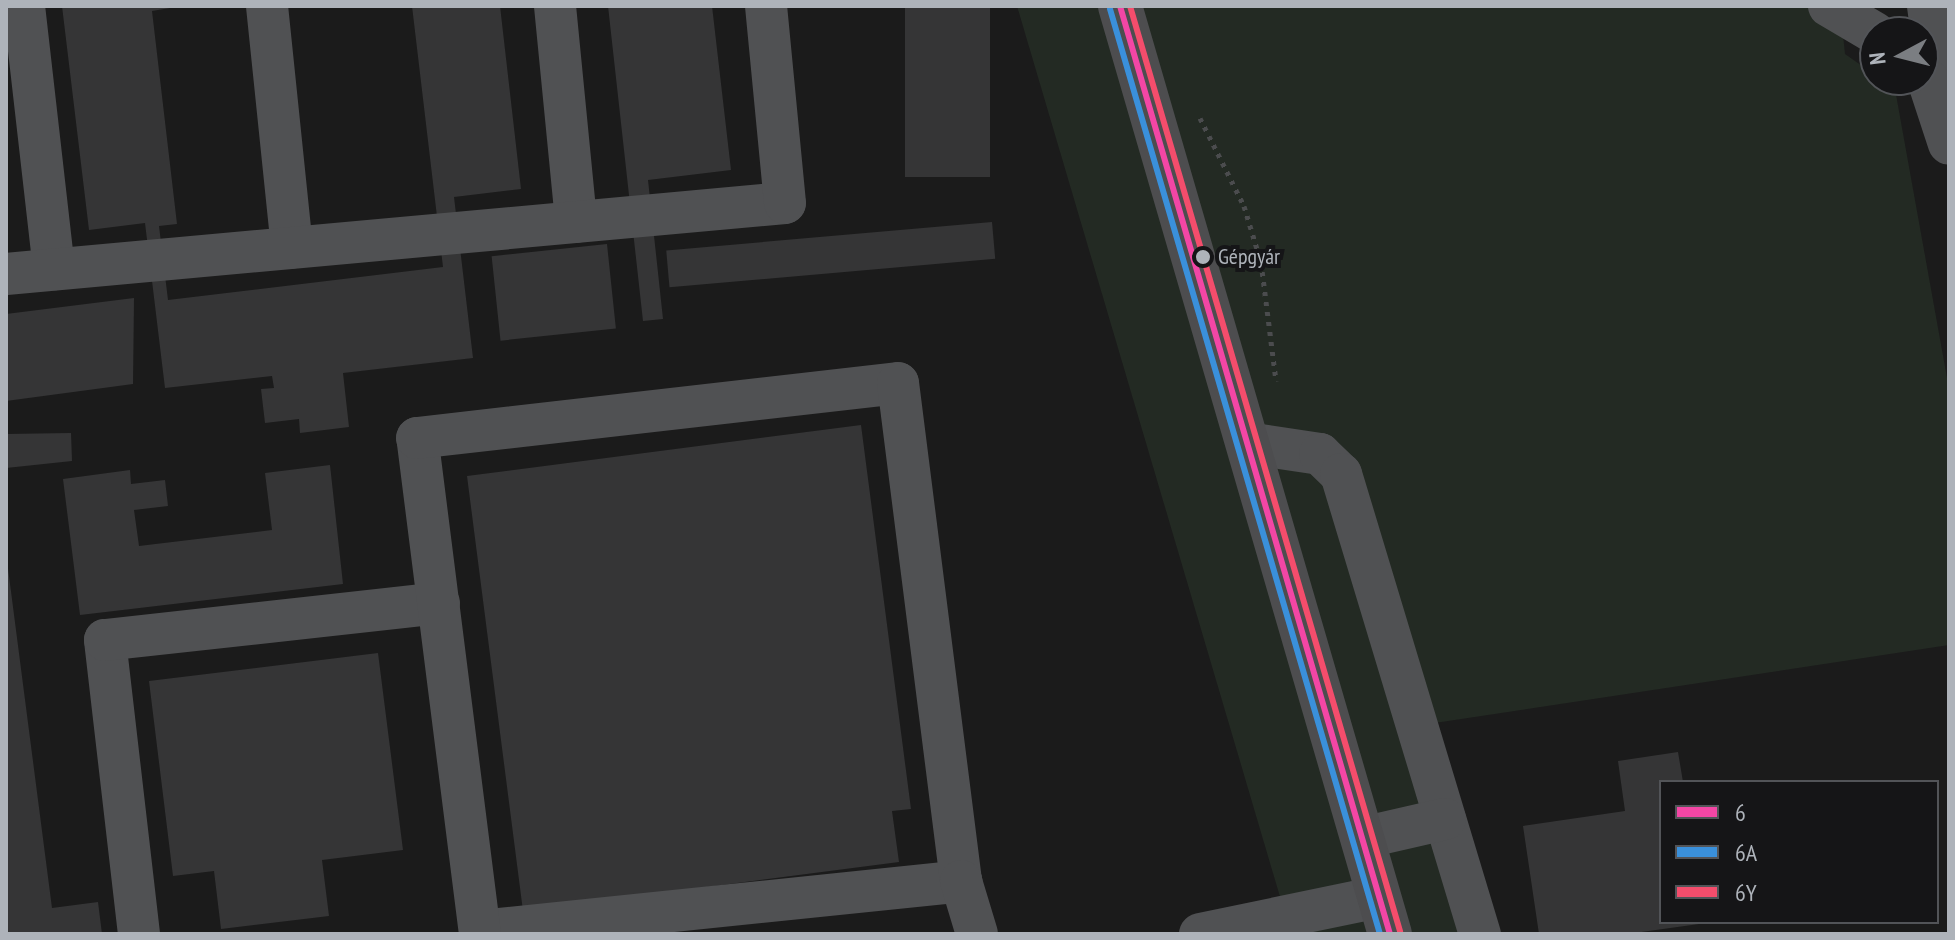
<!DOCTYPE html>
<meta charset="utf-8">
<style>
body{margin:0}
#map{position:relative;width:1955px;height:940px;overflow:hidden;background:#1b1b1b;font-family:"PT Sans Narrow",sans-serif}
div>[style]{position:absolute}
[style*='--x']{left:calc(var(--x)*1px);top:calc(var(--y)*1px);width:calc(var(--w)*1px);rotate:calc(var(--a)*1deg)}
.green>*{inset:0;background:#232a23}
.building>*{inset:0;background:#353536;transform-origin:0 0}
.path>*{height:5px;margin-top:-2.5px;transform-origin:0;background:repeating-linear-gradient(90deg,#4b4c4e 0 4px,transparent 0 10px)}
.minor>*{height:42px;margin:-21px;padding:0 21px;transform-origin:21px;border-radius:21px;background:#505153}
.major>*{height:44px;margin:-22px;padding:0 22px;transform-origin:22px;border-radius:22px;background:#4d4d4f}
.bus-1>*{height:6px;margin:-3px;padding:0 3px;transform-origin:3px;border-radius:3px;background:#f346a5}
.bus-2>*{height:6px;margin:-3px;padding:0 3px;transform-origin:3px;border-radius:3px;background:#3a90db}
.bus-3>*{height:6px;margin:-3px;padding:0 3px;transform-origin:3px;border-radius:3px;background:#f44d6c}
.dots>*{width:22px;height:22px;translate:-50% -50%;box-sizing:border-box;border:4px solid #151517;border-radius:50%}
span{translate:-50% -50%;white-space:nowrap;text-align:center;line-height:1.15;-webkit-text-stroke:8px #151517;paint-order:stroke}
.bus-label{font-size:22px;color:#aeb3ba}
.left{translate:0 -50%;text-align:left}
.frame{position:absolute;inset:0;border:8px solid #aeb3ba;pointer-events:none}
.legend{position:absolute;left:1659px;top:780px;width:280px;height:144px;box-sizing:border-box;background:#151517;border:2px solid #525458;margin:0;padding:10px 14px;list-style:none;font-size:24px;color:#aeb3ba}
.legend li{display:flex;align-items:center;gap:16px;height:40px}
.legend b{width:40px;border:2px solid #525458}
.north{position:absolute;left:1859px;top:16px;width:80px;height:80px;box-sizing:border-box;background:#151517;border:2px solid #525458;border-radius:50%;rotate:263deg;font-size:22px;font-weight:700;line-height:32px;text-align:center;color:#aeb3ba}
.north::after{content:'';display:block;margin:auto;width:28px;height:36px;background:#7b7e82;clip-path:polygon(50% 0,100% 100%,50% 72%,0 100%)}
</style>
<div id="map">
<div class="green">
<i style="clip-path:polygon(1017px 6px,1840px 6px,1845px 54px,1895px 89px,1949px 389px,1949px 645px,1428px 724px,1492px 934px,1291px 934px)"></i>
</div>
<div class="building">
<i style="clip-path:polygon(62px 6px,182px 6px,152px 11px,177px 224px,159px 226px,168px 300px,443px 267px,412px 6px,500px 6px,521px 189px,454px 197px,473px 358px,343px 373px,349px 427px,300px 433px,299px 419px,265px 423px,261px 389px,274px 388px,272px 376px,165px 388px,145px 223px,89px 230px)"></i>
<i style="clip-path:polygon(608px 6px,712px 6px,731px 170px,648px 180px,663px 319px,643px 321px)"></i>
<i style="left:905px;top:6px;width:85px;height:171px"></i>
<i style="left:992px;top:222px;width:37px;height:327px;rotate:85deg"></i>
<i style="left:607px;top:244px;width:85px;height:116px;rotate:84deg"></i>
<i style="clip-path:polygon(134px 298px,133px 384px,6px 401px,6px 314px)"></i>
<i style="clip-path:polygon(861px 425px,911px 809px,892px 811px,899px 862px,523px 911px,467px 476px)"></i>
<i style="clip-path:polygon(71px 433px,72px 461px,6px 468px,6px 434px)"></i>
<i style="clip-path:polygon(330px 465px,343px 584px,80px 615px,63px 479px,130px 470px,131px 484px,165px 480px,168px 506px,134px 510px,139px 546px,272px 530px,265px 473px)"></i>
<i style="clip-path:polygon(6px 553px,52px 908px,98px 902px,102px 934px,6px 934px)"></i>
<i style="clip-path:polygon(378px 653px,403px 850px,322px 860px,329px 916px,221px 929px,214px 871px,173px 876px,149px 681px)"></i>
<i style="clip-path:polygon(1678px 752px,1683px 782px,1661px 782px,1661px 922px,1699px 924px,1627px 934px,1539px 934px,1523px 826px,1625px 811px,1618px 761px)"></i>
</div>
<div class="path">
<i style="--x:1200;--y:118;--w:98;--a:63.4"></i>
<i style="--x:1244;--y:206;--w:59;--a:73.1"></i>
<i style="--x:1261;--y:262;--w:120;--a:82.8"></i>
</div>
<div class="minor">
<i style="--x:24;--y:6;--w:265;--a:83.5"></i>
<i style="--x:267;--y:6;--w:243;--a:84.1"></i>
<i style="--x:555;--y:6;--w:217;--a:84.4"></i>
<i style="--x:1829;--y:6;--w:53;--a:30.4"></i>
<i style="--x:1928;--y:6;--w:99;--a:82.4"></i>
<i style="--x:1928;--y:80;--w:67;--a:71.8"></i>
<i style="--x:6;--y:274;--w:782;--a:-5.21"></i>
<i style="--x:785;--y:203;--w:198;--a:-95.5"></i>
<i style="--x:1247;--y:443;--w:74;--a:8.6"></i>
<i style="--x:1320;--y:454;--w:29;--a:44"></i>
<i style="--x:1341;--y:474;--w:481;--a:73.2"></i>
<i style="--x:1362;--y:838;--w:85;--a:-12.9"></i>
<i style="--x:480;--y:931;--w:484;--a:-5.9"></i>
<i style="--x:139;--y:934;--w:296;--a:-96.6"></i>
<i style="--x:105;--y:640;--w:336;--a:-6.3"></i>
<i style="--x:480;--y:934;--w:500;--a:-97.2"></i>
<i style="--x:417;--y:438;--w:484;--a:-6.5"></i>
<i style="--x:898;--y:383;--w:502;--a:82.79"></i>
<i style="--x:961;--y:881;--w:55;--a:73.2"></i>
<i style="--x:1200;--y:934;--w:183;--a:-11.7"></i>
</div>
<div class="major">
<i style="--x:1120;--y:6;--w:966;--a:73.78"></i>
</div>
<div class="bus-1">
<i style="--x:1120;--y:6;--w:966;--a:73.78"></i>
</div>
<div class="bus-2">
<i style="--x:1110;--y:9;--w:964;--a:73.73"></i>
</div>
<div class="bus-3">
<i style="--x:1130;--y:6;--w:964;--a:73.73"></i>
</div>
<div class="dots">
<i style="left:1203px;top:257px;background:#aeb3ba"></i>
</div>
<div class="bus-label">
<span class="left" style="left:1218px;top:257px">Gépgyár</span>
</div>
<div class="frame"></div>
<ul class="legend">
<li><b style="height:10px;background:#f346a5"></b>6</li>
<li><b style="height:10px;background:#3a90db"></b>6A</li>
<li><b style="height:10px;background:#f44d6c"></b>6Y</li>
</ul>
<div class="north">N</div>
</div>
